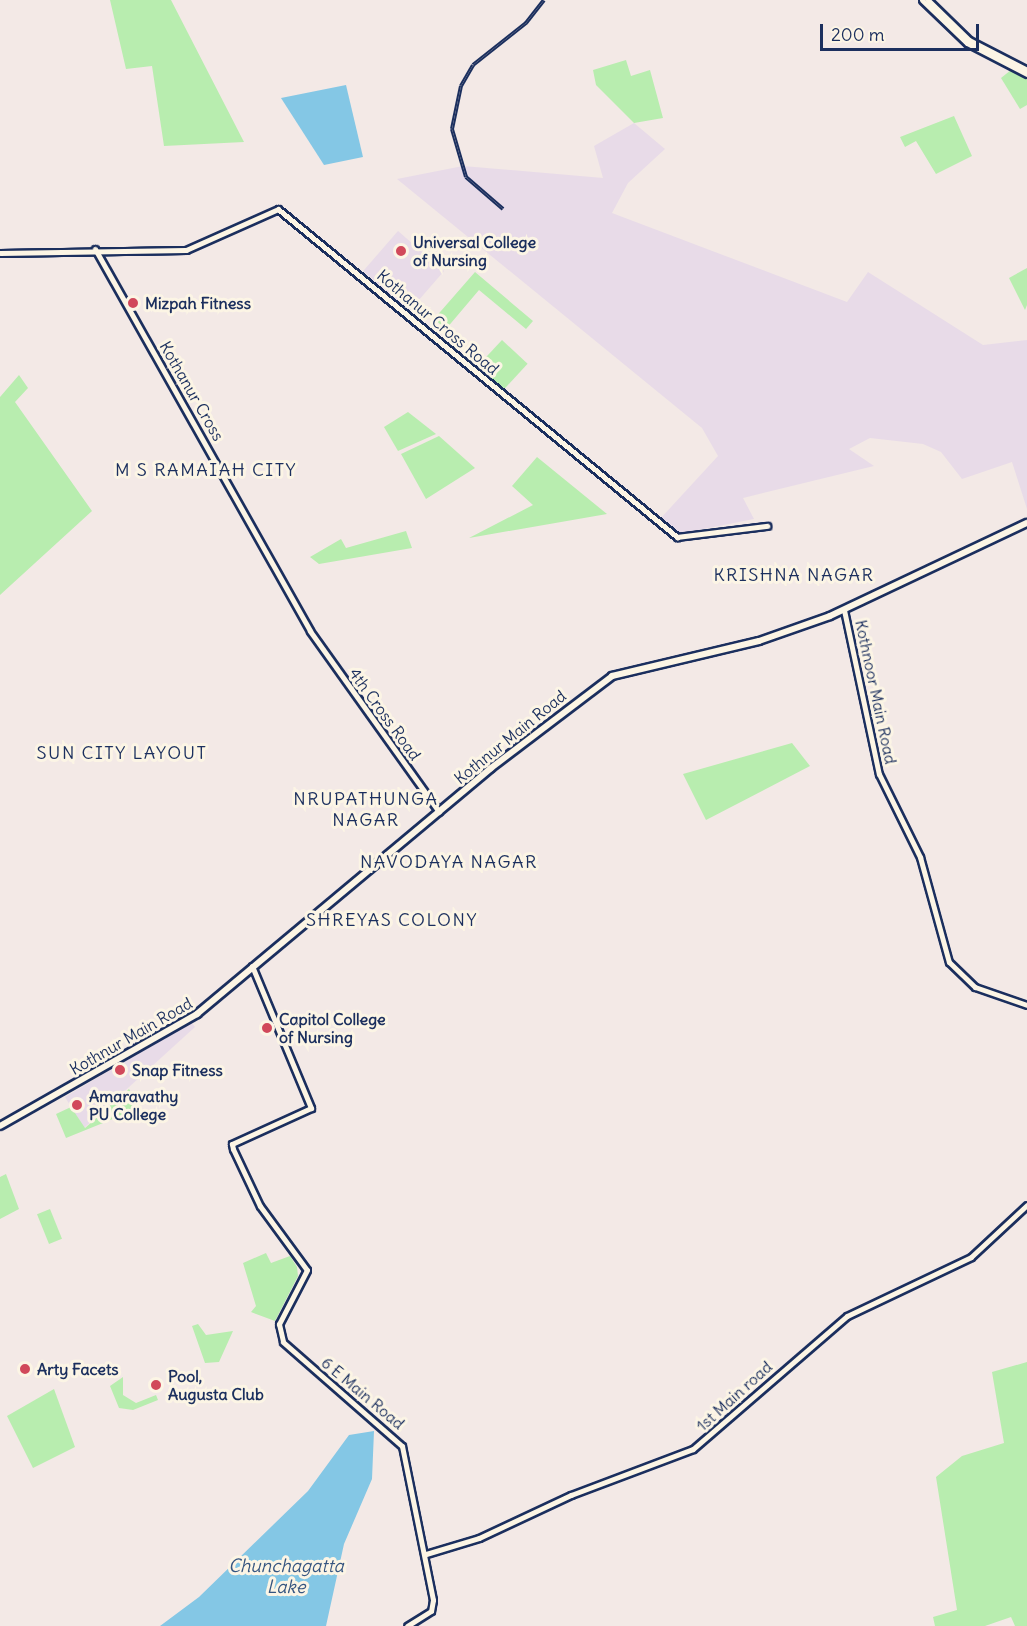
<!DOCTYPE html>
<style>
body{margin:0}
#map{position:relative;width:1027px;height:1626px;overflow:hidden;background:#f3e9e6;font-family:Delius,sans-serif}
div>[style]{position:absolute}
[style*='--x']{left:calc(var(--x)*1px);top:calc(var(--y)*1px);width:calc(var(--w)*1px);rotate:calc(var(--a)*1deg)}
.built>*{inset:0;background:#e8dbe8;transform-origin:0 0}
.green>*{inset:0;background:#b8edaf;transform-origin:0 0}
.water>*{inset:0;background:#84c7e5}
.roads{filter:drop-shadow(2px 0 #1b2f5e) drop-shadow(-2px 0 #1b2f5e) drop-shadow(0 2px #1b2f5e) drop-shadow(0 -2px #1b2f5e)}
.tertiary>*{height:5px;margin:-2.5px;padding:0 2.5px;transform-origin:2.5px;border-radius:2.5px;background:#fcf5e5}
.secondary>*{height:6px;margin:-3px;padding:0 3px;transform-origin:3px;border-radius:3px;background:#fcf5e5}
.rail>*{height:4px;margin-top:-2px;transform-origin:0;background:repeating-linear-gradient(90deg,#fcf5e5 0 4.5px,#1b2f5e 0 9px);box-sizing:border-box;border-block:2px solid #1b2f5e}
.dots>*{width:16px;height:16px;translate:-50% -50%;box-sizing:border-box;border:3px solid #fcf5e5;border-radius:50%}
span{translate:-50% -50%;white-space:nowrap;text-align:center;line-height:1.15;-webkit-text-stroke:6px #fcf5e5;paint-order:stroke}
.poi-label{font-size:16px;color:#1b2f5e;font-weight:700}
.left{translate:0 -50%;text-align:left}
.street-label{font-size:16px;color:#1b2f5e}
.neighbourhood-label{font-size:18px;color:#1b2f5e;letter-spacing:1.5px}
.water-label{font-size:18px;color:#355580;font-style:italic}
.scale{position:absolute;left:820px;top:24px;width:159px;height:27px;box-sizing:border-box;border:3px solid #1b2f5e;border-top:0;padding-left:8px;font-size:18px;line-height:21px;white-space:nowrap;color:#1b2f5e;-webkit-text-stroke:4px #fcf5e5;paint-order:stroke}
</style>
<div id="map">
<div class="built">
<i style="clip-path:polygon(634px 123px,665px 149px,628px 183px,612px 213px,847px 302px,868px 272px,983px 345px,1027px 340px,1027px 509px,1012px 462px,962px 479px,941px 452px,923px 444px,870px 438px,849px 449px,874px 466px,743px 498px,754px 519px,678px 534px,660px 519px,718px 456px,702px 428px,397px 179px,463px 166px,603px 178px,594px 146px)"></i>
<i style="left:398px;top:231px;width:61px;height:53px;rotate:41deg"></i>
<i style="clip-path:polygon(191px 1022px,195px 1027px,84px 1128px,65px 1097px)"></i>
</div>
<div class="green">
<i style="clip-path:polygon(110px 0,171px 0,244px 142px,164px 146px,152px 66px,126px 69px)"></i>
<i style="clip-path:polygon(626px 60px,631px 76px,650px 70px,663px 118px,634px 123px,596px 85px,593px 70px)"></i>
<i style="clip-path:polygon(1011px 70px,1027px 77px,1027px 105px,1020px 109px,1001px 78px)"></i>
<i style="clip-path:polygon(954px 116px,972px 156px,936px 174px,916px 141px,905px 147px,900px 137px)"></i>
<i style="clip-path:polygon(1027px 268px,1027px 305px,1025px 310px,1009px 278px)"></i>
<i style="clip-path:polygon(475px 272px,533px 321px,526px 329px,479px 290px,446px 329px,434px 319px)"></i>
<i style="left:502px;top:340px;width:35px;height:38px;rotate:43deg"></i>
<i style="clip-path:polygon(19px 375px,28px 388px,15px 402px,92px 511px,0 595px,0 397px)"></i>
<i style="clip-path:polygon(408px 412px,436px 434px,398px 451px,384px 427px)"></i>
<i style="clip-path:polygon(439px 436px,475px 468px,426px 499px,401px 454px)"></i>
<i style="clip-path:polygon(537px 457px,607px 514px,469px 538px,533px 505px,512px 486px)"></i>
<i style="clip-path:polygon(406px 531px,412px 548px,319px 564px,310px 557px,341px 539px,346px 548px)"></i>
<i style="clip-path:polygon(792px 743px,810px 766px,706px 820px,683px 774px)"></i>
<i style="clip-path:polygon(129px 1089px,140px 1108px,66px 1138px,56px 1114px,71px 1107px,85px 1128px)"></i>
<i style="clip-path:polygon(6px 1174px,19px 1209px,0 1219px,0 1177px)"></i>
<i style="left:50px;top:1209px;width:32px;height:14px;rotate:68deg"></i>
<i style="clip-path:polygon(266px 1253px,271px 1263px,290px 1256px,297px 1267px,298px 1276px,275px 1321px,251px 1312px,256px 1306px,243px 1263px)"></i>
<i style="clip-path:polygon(198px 1324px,206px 1335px,233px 1331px,219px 1362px,205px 1363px,192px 1326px)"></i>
<i style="clip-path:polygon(1027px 1362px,1027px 1626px,1015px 1626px,1011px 1617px,985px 1626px,935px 1626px,933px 1617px,957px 1610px,936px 1477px,962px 1456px,1004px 1443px,992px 1372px)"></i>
<i style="clip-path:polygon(123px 1377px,123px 1395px,136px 1403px,156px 1395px,158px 1400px,133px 1410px,119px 1408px,110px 1386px)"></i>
<i style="clip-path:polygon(54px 1389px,75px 1447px,33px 1468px,7px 1416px)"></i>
</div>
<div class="water">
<i style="clip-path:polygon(346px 85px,363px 157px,324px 165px,281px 98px)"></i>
<i style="clip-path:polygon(374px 1431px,372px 1479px,344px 1544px,326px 1626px,160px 1626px,199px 1597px,308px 1491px,349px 1435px)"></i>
</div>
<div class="roads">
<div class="tertiary">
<i style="--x:922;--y:0;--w:62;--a:43.7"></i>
<i style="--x:967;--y:43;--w:68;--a:27.3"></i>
<i style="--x:928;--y:0;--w:57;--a:44.3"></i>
<i style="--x:969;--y:40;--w:65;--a:27.3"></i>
<i style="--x:95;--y:249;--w:438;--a:60.6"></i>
<i style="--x:310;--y:631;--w:222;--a:54.5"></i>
<i style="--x:0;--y:253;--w:186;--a:-0.9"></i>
<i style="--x:186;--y:250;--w:101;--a:-24"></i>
<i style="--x:278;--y:209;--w:517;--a:39.42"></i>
<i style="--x:677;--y:537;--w:91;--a:-7"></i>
<i style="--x:844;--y:610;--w:168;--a:78"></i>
<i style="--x:879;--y:774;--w:93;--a:63.7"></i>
<i style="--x:920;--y:857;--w:109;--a:74.6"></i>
<i style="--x:949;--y:962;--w:36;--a:44"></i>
<i style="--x:975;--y:987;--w:55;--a:19.1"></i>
<i style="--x:252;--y:966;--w:154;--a:67.4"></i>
<i style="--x:311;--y:1108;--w:87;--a:155.5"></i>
<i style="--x:232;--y:1144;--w:5;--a:79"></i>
<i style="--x:233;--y:1149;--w:63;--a:64.7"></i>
<i style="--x:260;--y:1206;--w:79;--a:53.7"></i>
<i style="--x:307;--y:1270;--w:61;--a:117.4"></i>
<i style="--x:279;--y:1324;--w:18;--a:77"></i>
<i style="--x:283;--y:1342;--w:158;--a:41.2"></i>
<i style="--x:402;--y:1446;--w:157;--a:78.6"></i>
<i style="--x:433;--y:1600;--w:11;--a:100"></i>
<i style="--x:431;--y:1611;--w:28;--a:148"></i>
<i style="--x:426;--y:1554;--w:55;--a:-16.8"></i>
<i style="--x:479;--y:1538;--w:102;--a:-25.1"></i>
<i style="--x:571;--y:1495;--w:130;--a:-20.7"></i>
<i style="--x:693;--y:1449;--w:203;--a:-40.8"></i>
<i style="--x:847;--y:1316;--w:137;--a:-25.4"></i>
<i style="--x:971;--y:1257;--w:76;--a:-42.9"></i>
</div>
<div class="secondary">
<i style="--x:0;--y:1126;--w:227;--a:-29.6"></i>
<i style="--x:197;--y:1014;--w:383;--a:-39.9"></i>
<i style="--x:491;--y:768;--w:152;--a:-37.2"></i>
<i style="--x:612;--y:676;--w:151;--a:-13.4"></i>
<i style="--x:759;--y:641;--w:75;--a:-19.4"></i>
<i style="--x:830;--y:616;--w:218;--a:-25.3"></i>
</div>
</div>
<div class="rail">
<i style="--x:503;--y:209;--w:49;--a:-139.1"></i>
<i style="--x:466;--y:177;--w:50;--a:-106.3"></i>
<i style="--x:452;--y:129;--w:44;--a:-78.2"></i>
<i style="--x:461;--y:86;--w:24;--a:-60"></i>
<i style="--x:473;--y:65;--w:68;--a:-38.4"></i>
<i style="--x:526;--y:23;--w:29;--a:-52"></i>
</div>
<div class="dots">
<i style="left:401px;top:251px;background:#d1495b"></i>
<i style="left:133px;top:303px;background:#d1495b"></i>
<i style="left:267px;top:1028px;background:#d1495b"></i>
<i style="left:120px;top:1070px;background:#d1495b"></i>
<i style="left:77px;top:1105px;background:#d1495b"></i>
<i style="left:25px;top:1369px;background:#d1495b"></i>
<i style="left:156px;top:1385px;background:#d1495b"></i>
</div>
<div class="poi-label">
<span class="left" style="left:413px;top:251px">Universal College<br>of Nursing</span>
<span class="left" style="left:145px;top:303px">Mizpah Fitness</span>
<span class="left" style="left:279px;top:1028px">Capitol College<br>of Nursing</span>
<span class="left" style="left:132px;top:1070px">Snap Fitness</span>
<span class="left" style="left:89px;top:1105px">Amaravathy<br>PU College</span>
<span class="left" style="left:37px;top:1369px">Arty Facets</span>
<span class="left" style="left:168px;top:1385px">Pool,<br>Augusta Club</span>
</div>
<div class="street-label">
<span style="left:438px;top:322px;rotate:40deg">Kothanur Cross Road</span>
<span style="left:192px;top:391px;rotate:60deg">Kothanur Cross</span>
<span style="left:876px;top:692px;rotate:78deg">Kothnoor Main Road</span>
<span style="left:385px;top:714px;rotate:54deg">4th Cross Road</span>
<span style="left:510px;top:737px;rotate:-39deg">Kothnur Main Road</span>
<span style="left:131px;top:1036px;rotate:-30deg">Kothnur Main Road</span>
<span style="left:363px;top:1393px;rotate:40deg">6 E Main Road</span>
<span style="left:734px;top:1396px;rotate:-42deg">1st Main road</span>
</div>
<div class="neighbourhood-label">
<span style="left:206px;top:470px">M S RAMAIAH CITY</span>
<span style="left:794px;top:575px">KRISHNA NAGAR</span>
<span style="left:122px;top:753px">SUN CITY LAYOUT</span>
<span style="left:366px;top:810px">NRUPATHUNGA<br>NAGAR</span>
<span style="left:449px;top:862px">NAVODAYA NAGAR</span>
<span style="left:392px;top:920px">SHREYAS COLONY</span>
</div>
<div class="water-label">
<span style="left:286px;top:1577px">Chunchagatta<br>Lake</span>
</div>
<div class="scale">200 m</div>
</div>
